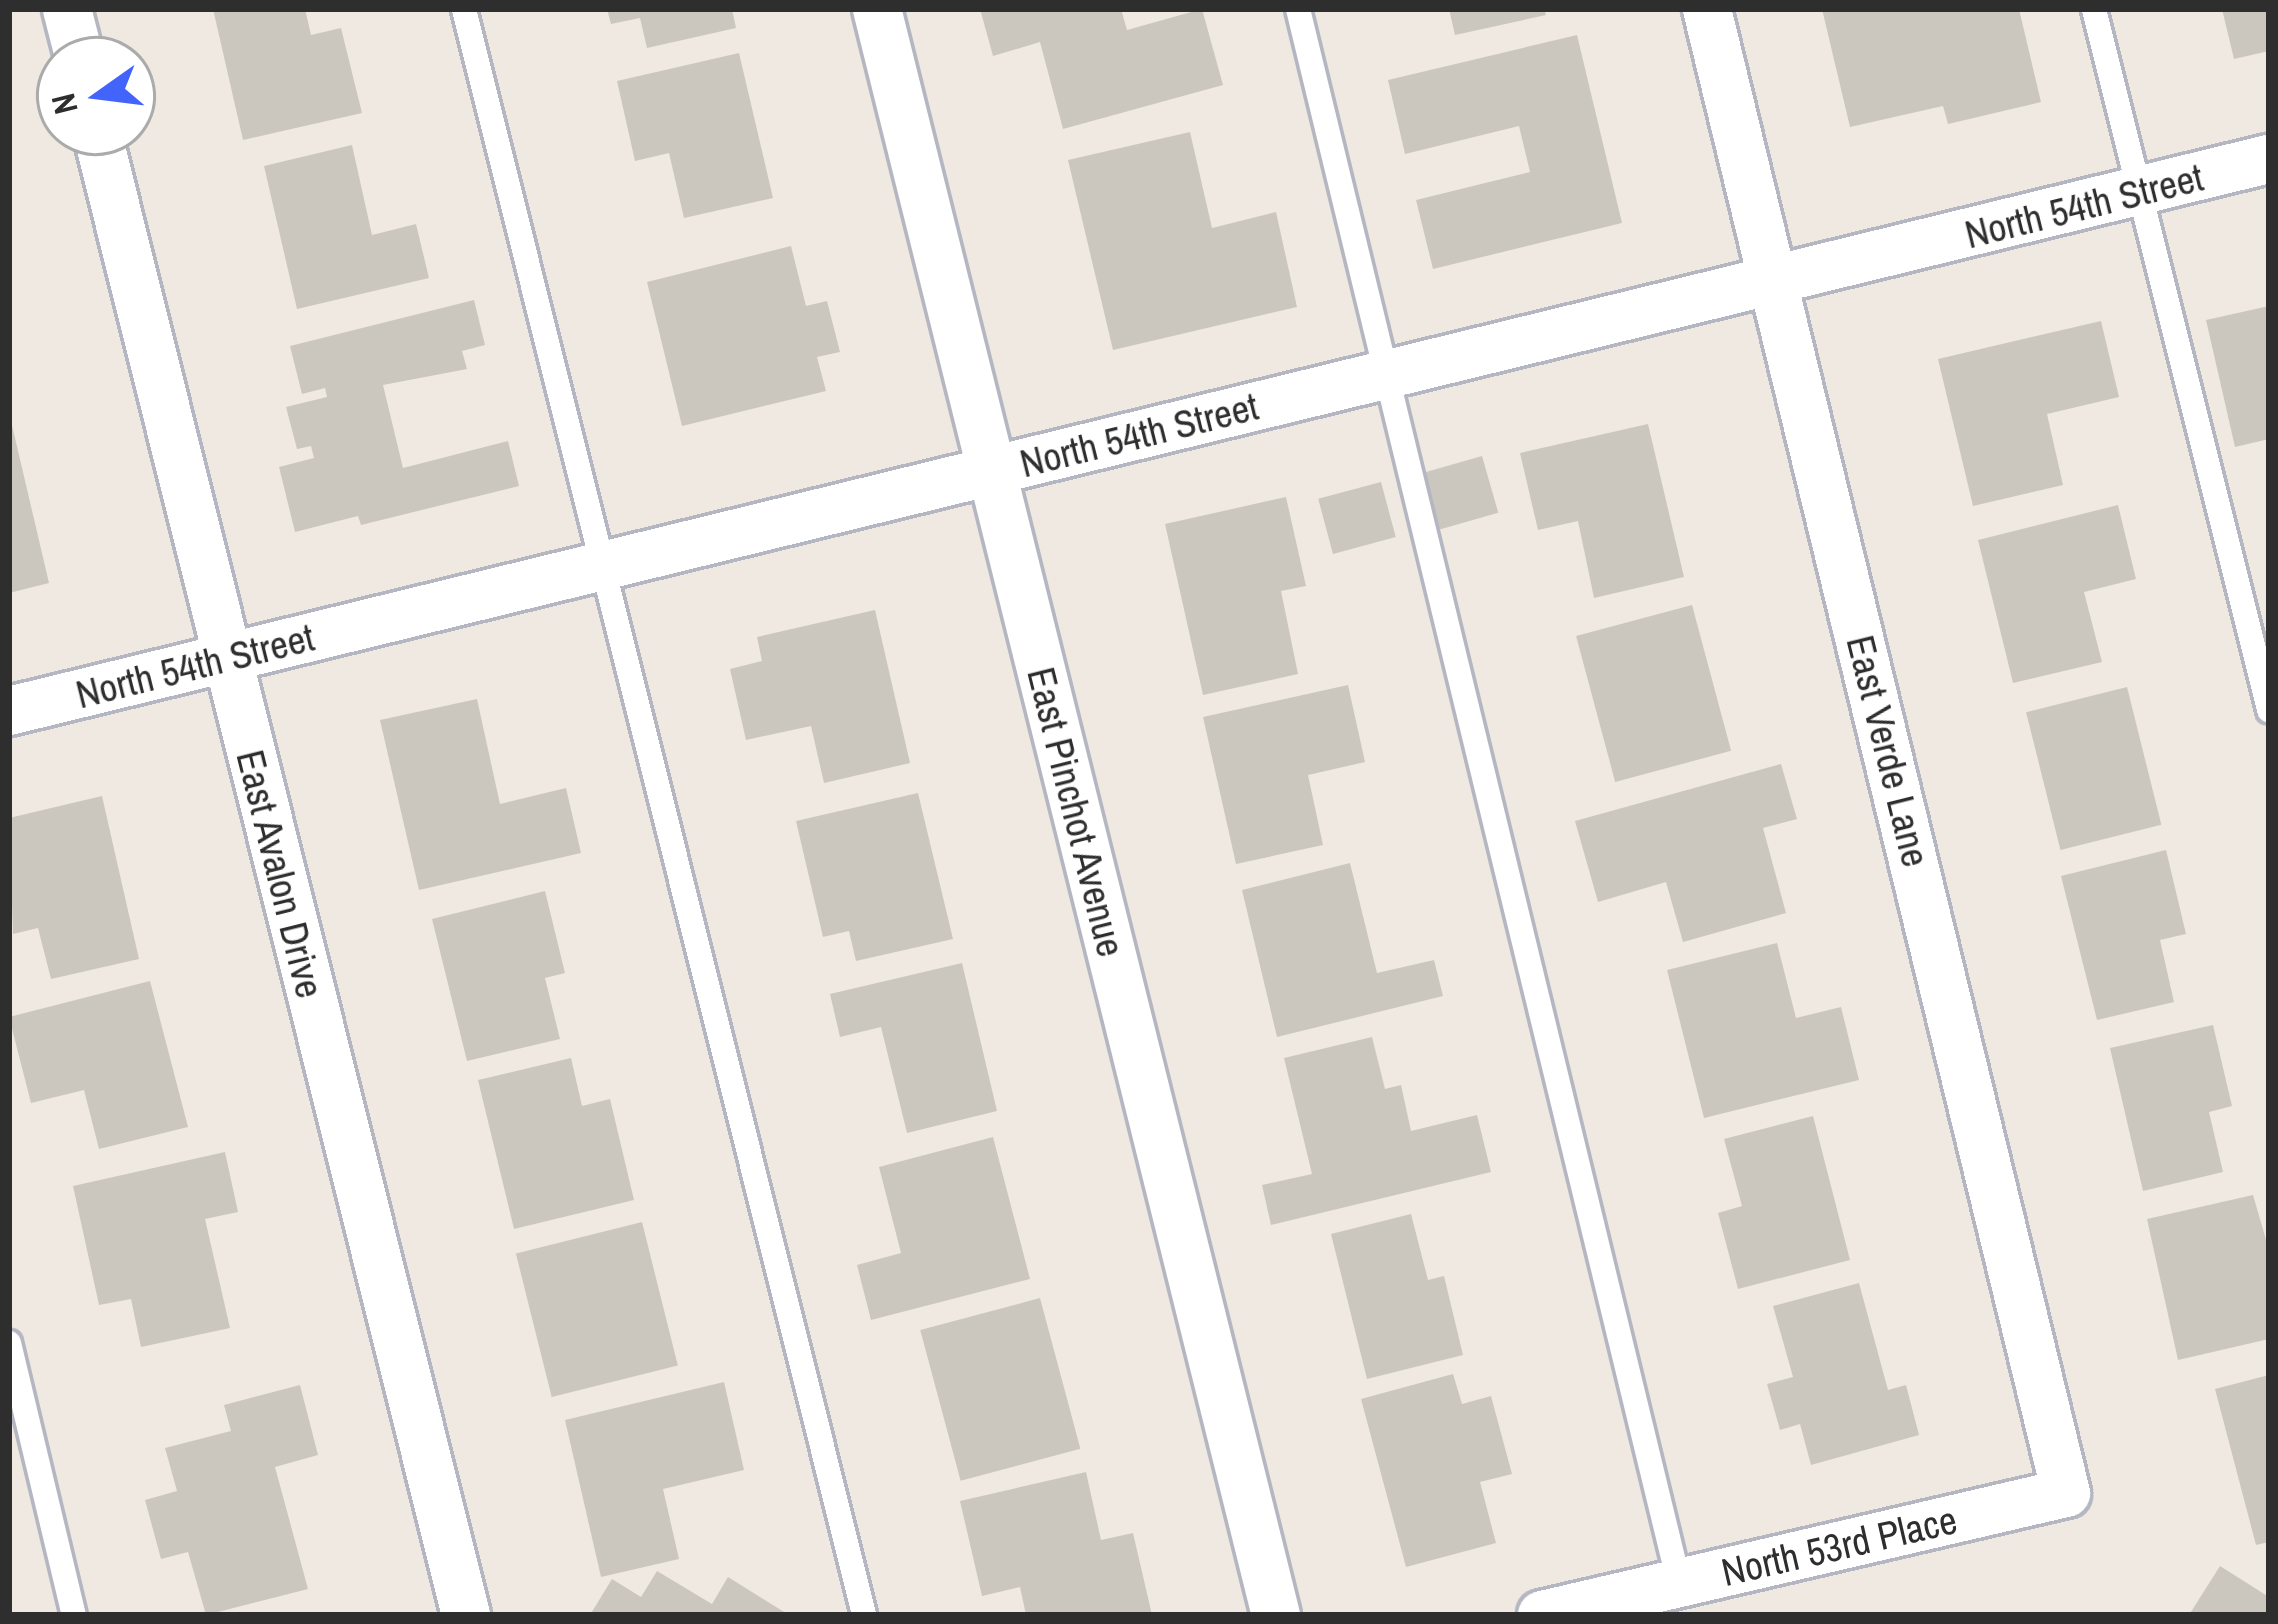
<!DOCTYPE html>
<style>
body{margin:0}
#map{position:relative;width:2278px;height:1624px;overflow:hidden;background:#efe9e1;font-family:"Archivo Narrow",sans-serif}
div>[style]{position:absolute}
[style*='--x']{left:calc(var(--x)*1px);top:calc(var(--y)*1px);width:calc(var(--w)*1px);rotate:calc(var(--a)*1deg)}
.building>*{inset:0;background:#cbc7bf;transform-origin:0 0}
.roads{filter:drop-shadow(3px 0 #b4b7c1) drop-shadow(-3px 0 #b4b7c1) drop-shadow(0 3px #b4b7c1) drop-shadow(0 -3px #b4b7c1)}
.service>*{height:24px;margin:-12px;padding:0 12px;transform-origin:12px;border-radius:12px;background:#fff}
.minor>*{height:48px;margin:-24px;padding:0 24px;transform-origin:24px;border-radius:24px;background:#fff}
span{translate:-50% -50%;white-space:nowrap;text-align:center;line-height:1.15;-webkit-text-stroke:12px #fff;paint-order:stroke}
.street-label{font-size:39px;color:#2e2e2e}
.frame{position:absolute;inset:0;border:12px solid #2e2e2e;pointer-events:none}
.north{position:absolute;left:36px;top:36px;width:120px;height:120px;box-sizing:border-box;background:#fff;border:3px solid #ababab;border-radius:50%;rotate:256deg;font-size:33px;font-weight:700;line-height:48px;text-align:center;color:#2e2e2e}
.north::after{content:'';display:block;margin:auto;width:42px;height:54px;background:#4264fb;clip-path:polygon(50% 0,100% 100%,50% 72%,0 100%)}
</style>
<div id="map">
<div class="building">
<i style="clip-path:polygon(213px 9px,305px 9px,311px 35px,341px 28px,362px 113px,243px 140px)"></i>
<i style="clip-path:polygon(607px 9px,732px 9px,736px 28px,647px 48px,640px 18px,611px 24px)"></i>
<i style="clip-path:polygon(980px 9px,1121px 9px,1127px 30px,1202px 9px,1223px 85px,1063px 129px,1040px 42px,993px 56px)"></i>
<i style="clip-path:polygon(1449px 9px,1544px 9px,1546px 15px,1455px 35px)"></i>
<i style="clip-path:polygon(1822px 9px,2019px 9px,2041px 102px,1948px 124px,1943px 106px,1850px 127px)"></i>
<i style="clip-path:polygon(2222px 9px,2269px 9px,2269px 51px,2234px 59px)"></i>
<i style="clip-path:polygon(1577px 35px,1622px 223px,1433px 269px,1416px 200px,1530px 172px,1519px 126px,1405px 154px,1388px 80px)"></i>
<i style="clip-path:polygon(739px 53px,773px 198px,684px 218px,669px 153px,635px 161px,617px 81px)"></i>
<i style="clip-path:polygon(1190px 132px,1212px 228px,1276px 212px,1297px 307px,1113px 350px,1068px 160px)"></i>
<i style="clip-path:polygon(352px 145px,372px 235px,416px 224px,429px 278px,297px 309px,264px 166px)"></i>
<i style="clip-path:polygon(791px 246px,806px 306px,827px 301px,840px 352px,817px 357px,826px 391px,682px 426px,647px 282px)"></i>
<i style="clip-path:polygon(474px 300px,485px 345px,462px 351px,467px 369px,383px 385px,403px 468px,508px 441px,519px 486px,361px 525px,358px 516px,295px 532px,279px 467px,314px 458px,311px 446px,297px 449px,286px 407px,327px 397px,325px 388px,302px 394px,290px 346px)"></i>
<i style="clip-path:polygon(2269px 306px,2269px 439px,2235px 447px,2206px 320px)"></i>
<i style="clip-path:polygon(2101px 321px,2119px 397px,2047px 414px,2063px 485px,1973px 506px,1938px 359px)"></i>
<i style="clip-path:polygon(11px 421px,49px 583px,9px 593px,9px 422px)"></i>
<i style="clip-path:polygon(1648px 424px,1684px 577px,1594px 598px,1578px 521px,1538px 530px,1520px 453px)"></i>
<i style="left:1482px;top:456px;width:59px;height:61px;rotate:74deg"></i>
<i style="left:1381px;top:482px;width:57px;height:65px;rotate:75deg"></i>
<i style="clip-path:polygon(1286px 497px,1306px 586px,1281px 591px,1298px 674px,1203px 695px,1165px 524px)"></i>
<i style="clip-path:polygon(2118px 505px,2136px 579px,2084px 592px,2102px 662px,2013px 683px,1978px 540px)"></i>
<i style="left:1692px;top:605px;width:151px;height:120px;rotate:75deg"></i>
<i style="clip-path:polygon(875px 610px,910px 763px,824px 783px,811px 726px,746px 740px,730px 669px,762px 661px,757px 637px)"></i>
<i style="clip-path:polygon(1348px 685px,1365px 762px,1308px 775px,1323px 845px,1236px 864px,1203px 717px)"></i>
<i style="left:2127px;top:687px;width:142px;height:104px;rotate:76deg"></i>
<i style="clip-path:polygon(477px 699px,500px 804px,566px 788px,581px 853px,419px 890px,380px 720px)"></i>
<i style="clip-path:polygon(1781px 764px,1797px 819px,1763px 828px,1786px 913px,1683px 942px,1666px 882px,1598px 902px,1575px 821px)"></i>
<i style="clip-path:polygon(918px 793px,953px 939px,856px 961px,849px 931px,823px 937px,796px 821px)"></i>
<i style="clip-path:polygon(102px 796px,139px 959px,51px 979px,38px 928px,13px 934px,9px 818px)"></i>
<i style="clip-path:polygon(2166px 850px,2186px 934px,2160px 940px,2174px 1002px,2097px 1020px,2061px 876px)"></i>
<i style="clip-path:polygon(1350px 863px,1377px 973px,1434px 960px,1443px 996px,1277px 1037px,1242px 890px)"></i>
<i style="clip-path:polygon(545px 891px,565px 973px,545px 978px,560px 1039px,467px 1061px,432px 919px)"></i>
<i style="clip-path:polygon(1777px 943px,1796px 1018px,1841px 1007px,1859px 1080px,1704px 1118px,1667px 970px)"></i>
<i style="clip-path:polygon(962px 963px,997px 1111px,907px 1133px,881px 1027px,840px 1037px,830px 994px)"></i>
<i style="clip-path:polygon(150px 981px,188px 1127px,99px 1149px,84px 1090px,31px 1103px,9px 1017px)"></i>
<i style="clip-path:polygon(2213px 1025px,2232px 1106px,2209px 1112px,2223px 1172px,2143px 1191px,2110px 1048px)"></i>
<i style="clip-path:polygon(1372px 1037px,1385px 1089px,1401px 1085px,1411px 1131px,1477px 1115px,1491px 1172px,1271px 1225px,1262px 1185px,1312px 1174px,1284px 1058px)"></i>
<i style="clip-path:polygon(571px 1058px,582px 1106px,610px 1099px,634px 1200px,514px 1229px,478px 1080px)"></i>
<i style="clip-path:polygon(1813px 1116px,1850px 1260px,1738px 1289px,1718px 1213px,1742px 1206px,1724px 1139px)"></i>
<i style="clip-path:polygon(993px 1137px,1030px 1279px,871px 1320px,857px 1265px,901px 1253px,879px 1167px)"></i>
<i style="clip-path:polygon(225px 1152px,238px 1212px,205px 1219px,230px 1328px,141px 1347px,131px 1299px,99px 1305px,73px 1186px)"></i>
<i style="clip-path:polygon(2253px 1195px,2269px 1250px,2269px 1339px,2178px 1360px,2147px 1219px)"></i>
<i style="clip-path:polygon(1411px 1214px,1428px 1280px,1444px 1276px,1463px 1355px,1367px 1379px,1331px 1234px)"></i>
<i style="left:642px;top:1222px;width:148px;height:130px;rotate:76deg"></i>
<i style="clip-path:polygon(1859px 1283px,1888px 1390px,1906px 1385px,1919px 1435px,1811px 1465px,1800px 1424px,1780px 1430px,1767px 1384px,1793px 1377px,1773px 1306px)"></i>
<i style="left:1040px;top:1298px;width:156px;height:124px;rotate:75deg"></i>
<i style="clip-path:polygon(1453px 1374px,1462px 1404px,1491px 1396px,1512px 1474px,1480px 1482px,1496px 1543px,1406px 1567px,1361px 1399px)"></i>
<i style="clip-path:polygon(2269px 1375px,2269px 1542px,2256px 1545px,2215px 1389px)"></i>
<i style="clip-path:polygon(724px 1382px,744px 1470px,663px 1489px,679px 1559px,601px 1577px,565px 1420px)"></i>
<i style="clip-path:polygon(300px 1385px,318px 1455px,275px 1467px,308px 1589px,206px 1615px,188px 1552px,161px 1559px,145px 1500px,177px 1491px,165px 1448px,231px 1431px,224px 1405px)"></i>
<i style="clip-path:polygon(1086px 1472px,1101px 1540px,1133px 1533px,1152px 1615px,1026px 1615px,1020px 1587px,982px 1596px,960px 1501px)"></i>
<i style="clip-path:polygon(2220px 1566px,2269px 1597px,2269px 1615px,2189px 1615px)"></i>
<i style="clip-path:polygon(657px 1571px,712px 1604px,728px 1577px,789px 1615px,590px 1615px,612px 1579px,641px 1597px)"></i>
</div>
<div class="roads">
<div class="service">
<i style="--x:464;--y:9;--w:1655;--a:76.01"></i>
<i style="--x:1298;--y:9;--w:1619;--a:76.39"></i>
<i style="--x:2094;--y:9;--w:723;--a:75.98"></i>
<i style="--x:9;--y:1343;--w:280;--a:76.6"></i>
</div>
<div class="minor">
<i style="--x:67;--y:9;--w:53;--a:75.7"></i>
<i style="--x:877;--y:9;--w:1655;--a:76.05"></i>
<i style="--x:97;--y:132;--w:1528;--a:76.03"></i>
<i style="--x:9;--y:711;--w:2326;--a:-13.73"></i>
<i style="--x:1542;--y:1615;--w:538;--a:-13.11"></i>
<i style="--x:2066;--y:1493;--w:1527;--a:-103.6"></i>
</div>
</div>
<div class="street-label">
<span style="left:2084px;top:206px;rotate:-14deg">North 54th Street</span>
<span style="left:1139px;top:435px;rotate:-14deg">North 54th Street</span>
<span style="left:195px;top:666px;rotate:-14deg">North 54th Street</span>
<span style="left:1888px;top:751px;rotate:76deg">East Verde Lane</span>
<span style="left:1076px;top:812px;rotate:76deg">East Pinchot Avenue</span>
<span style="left:280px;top:874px;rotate:76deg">East Avalon Drive</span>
<span style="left:1839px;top:1546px;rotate:-13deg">North 53rd Place</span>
</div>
<div class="frame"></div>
<div class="north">N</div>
</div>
